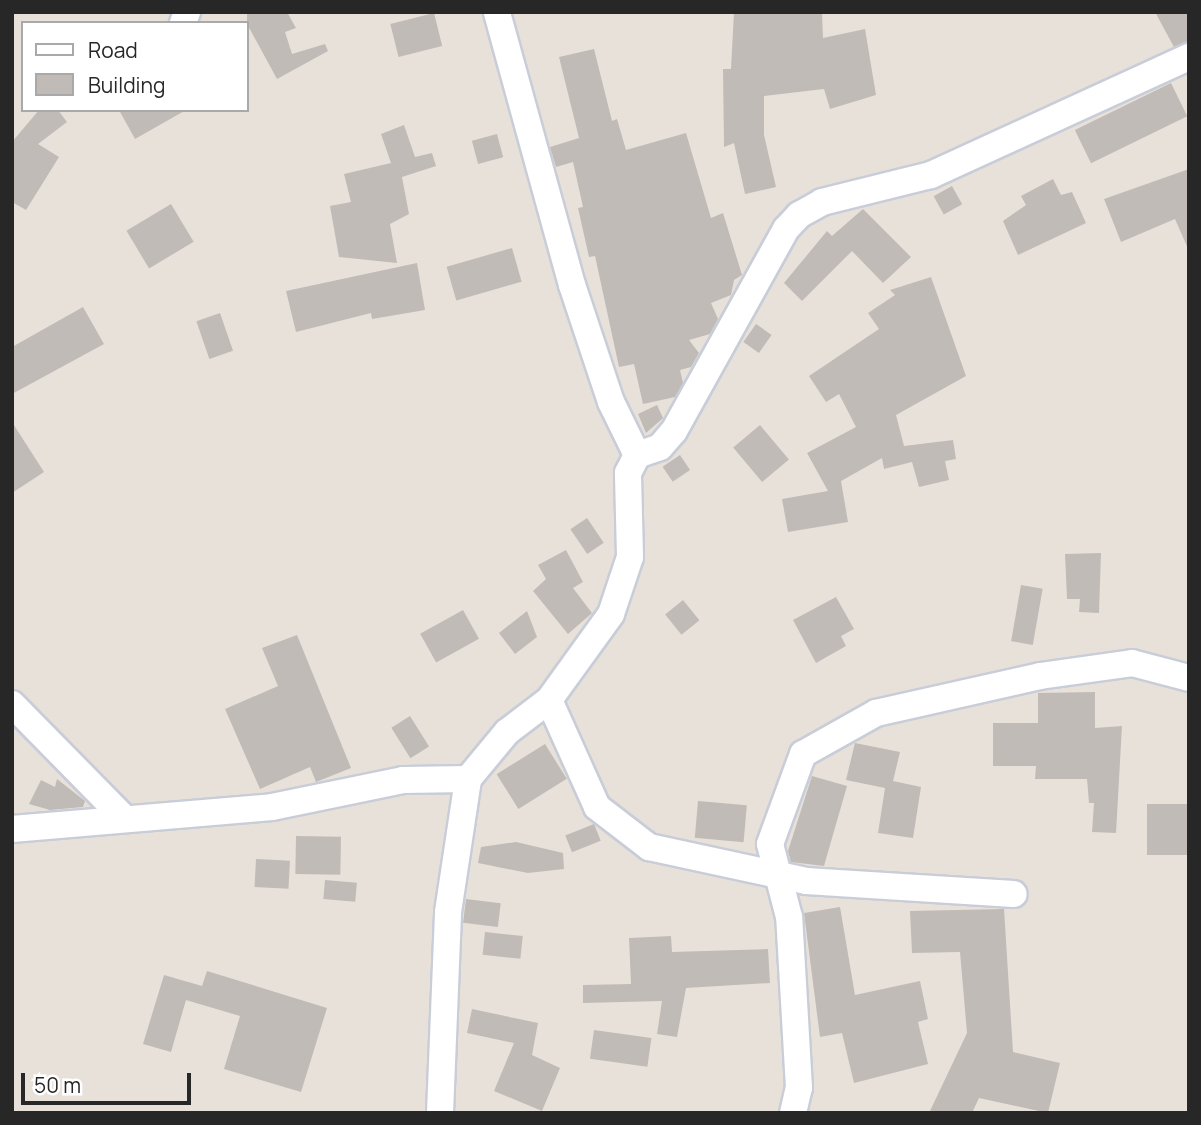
<!DOCTYPE html>
<style>
body{margin:0}
#map{position:relative;width:1201px;height:1125px;overflow:hidden;background:#e8e1da;font-family:Manrope,sans-serif}
div>[style]{position:absolute}
[style*='--x']{left:calc(var(--x)*1px);top:calc(var(--y)*1px);width:calc(var(--w)*1px);rotate:calc(var(--a)*1deg)}
.building>*{inset:0;background:#c0bbb7;transform-origin:0 0}
.roads{filter:drop-shadow(2px 0 #c8cdd8) drop-shadow(-2px 0 #c8cdd8) drop-shadow(0 2px #c8cdd8) drop-shadow(0 -2px #c8cdd8)}
.minor>*{height:26px;margin:-13px;padding:0 13px;transform-origin:13px;border-radius:13px;background:#fff}
span{translate:-50% -50%;white-space:nowrap;text-align:center;line-height:1.15;-webkit-text-stroke:5px #fff;paint-order:stroke}
.frame{position:absolute;inset:0;border:14px solid #272727;pointer-events:none}
.legend{position:absolute;left:21px;top:21px;width:228px;height:91px;box-sizing:border-box;background:#fff;border:2px solid #a9a9a9;margin:0;padding:9px 12px;list-style:none;font-size:21px;color:#272727}
.legend li{display:flex;align-items:center;gap:14px;height:35px}
.legend b{width:35px;border:2px solid #a9a9a9}
.scale{position:absolute;left:21px;top:1073px;width:170px;height:32px;box-sizing:border-box;border:4px solid #272727;border-top:0;padding-left:9px;font-size:21px;line-height:24px;white-space:nowrap;color:#272727;-webkit-text-stroke:5px #fff;paint-order:stroke}
</style>
<div id="map">
<div class="building">
<i style="clip-path:polygon(247px 12px,287px 12px,296px 28px,285px 32px,292px 54px,325px 44px,328px 51px,277px 79px,247px 24px)"></i>
<i style="clip-path:polygon(734px 12px,822px 12px,823px 38px,865px 29px,876px 95px,830px 109px,824px 89px,764px 96px,764px 135px,776px 187px,745px 194px,734px 143px,724px 147px,723px 69px,731px 69px)"></i>
<i style="clip-path:polygon(1155px 12px,1189px 12px,1189px 41px,1174px 47px)"></i>
<i style="left:434px;top:13px;width:34px;height:45px;rotate:76deg"></i>
<i style="clip-path:polygon(594px 49px,612px 121px,617px 119px,626px 150px,686px 133px,711px 218px,723px 213px,742px 275px,734px 280px,731px 295px,711px 303px,718px 319px,710px 334px,689px 340px,699px 353px,691px 367px,680px 370px,683px 383px,675px 397px,643px 404px,634px 364px,619px 367px,595px 256px,589px 257px,578px 208px,583px 207px,573px 162px,556px 167px,550px 147px,579px 138px,559px 57px)"></i>
<i style="left:1171px;top:83px;width:37px;height:107px;rotate:64deg"></i>
<i style="clip-path:polygon(39px 110px,58px 110px,67px 122px,38px 144px,59px 157px,26px 210px,12px 202px,12px 142px)"></i>
<i style="clip-path:polygon(119px 110px,186px 110px,135px 139px)"></i>
<i style="clip-path:polygon(404px 125px,415px 157px,432px 153px,436px 166px,402px 177px,409px 214px,390px 224px,397px 263px,339px 257px,330px 206px,351px 202px,344px 174px,391px 163px,381px 134px)"></i>
<i style="left:497px;top:134px;width:24px;height:26px;rotate:75deg"></i>
<i style="clip-path:polygon(1189px 169px,1189px 251px,1175px 219px,1121px 242px,1104px 199px)"></i>
<i style="clip-path:polygon(1053px 179px,1061px 195px,1072px 192px,1086px 223px,1018px 255px,1003px 221px,1026px 205px,1021px 196px)"></i>
<i style="left:952px;top:186px;width:21px;height:21px;rotate:61deg"></i>
<i style="left:171px;top:204px;width:44px;height:52px;rotate:59deg"></i>
<i style="clip-path:polygon(863px 209px,911px 257px,883px 283px,852px 251px,802px 301px,784px 283px,827px 231px,832px 236px)"></i>
<i style="left:512px;top:248px;width:35px;height:68px;rotate:74deg"></i>
<i style="clip-path:polygon(417px 263px,425px 310px,372px 319px,371px 313px,296px 332px,286px 291px)"></i>
<i style="clip-path:polygon(931px 277px,966px 376px,896px 415px,904px 446px,953px 440px,956px 459px,945px 461px,949px 480px,919px 487px,912px 462px,884px 469px,882px 458px,841px 481px,848px 522px,788px 532px,782px 499px,828px 491px,807px 453px,856px 427px,839px 394px,826px 402px,809px 376px,879px 329px,868px 313px,895px 295px,890px 290px)"></i>
<i style="clip-path:polygon(83px 307px,104px 344px,12px 394px,12px 347px)"></i>
<i style="left:220px;top:313px;width:40px;height:25px;rotate:71deg"></i>
<i style="left:756px;top:324px;width:19px;height:22px;rotate:35deg"></i>
<i style="clip-path:polygon(657px 405px,663px 418px,646px 433px,638px 414px)"></i>
<i style="clip-path:polygon(12px 422px,44px 472px,12px 493px)"></i>
<i style="left:760px;top:425px;width:45px;height:35px;rotate:50deg"></i>
<i style="left:680px;top:455px;width:18px;height:21px;rotate:56deg"></i>
<i style="left:587px;top:518px;width:30px;height:20px;rotate:56deg"></i>
<i style="clip-path:polygon(566px 550px,583px 582px,573px 588px,592px 613px,568px 634px,533px 591px,546px 579px,538px 565px)"></i>
<i style="clip-path:polygon(1101px 553px,1099px 613px,1079px 612px,1080px 599px,1067px 599px,1065px 554px)"></i>
<i style="left:1021px;top:585px;width:22px;height:57px;rotate:10deg"></i>
<i style="clip-path:polygon(836px 597px,854px 629px,841px 636px,846px 646px,816px 663px,793px 620px)"></i>
<i style="left:683px;top:600px;width:26px;height:23px;rotate:51deg"></i>
<i style="left:463px;top:610px;width:33px;height:49px;rotate:61deg"></i>
<i style="clip-path:polygon(527px 611px,537px 637px,515px 654px,499px 633px)"></i>
<i style="clip-path:polygon(297px 635px,351px 768px,316px 782px,310px 767px,260px 789px,225px 709px,278px 686px,262px 648px)"></i>
<i style="clip-path:polygon(1095px 692px,1095px 728px,1122px 726px,1116px 833px,1092px 832px,1094px 803px,1089px 803px,1087px 779px,1035px 779px,1036px 766px,993px 766px,993px 723px,1038px 723px,1038px 693px)"></i>
<i style="left:410px;top:716px;width:36px;height:22px;rotate:58deg"></i>
<i style="clip-path:polygon(855px 743px,900px 752px,893px 781px,921px 787px,913px 838px,878px 833px,885px 788px,846px 780px)"></i>
<i style="left:545px;top:744px;width:41px;height:57px;rotate:58deg"></i>
<i style="clip-path:polygon(812px 776px,847px 786px,824px 866px,791px 862px,788px 851px)"></i>
<i style="clip-path:polygon(57px 779px,85px 801px,83px 807px,50px 810px,29px 804px,41px 780px,55px 787px)"></i>
<i style="left:698px;top:801px;width:49px;height:37px;rotate:5deg"></i>
<i style="left:1189px;top:804px;width:51px;height:42px;rotate:90deg"></i>
<i style="left:594px;top:824px;width:18px;height:31px;rotate:68deg"></i>
<i style="left:296px;top:836px;width:45px;height:38px;rotate:1deg"></i>
<i style="clip-path:polygon(516px 842px,563px 853px,564px 869px,528px 873px,478px 863px,481px 847px)"></i>
<i style="left:256px;top:859px;width:34px;height:28px;rotate:3deg"></i>
<i style="left:325px;top:880px;width:32px;height:19px;rotate:5deg"></i>
<i style="left:466px;top:899px;width:35px;height:24px;rotate:7deg"></i>
<i style="clip-path:polygon(840px 907px,855px 995px,920px 981px,928px 1019px,918px 1022px,928px 1064px,854px 1083px,842px 1033px,820px 1037px,804px 913px)"></i>
<i style="clip-path:polygon(1004px 909px,1013px 1052px,1060px 1063px,1048px 1113px,979px 1098px,972px 1113px,929px 1113px,967px 1033px,960px 952px,912px 953px,910px 911px)"></i>
<i style="left:485px;top:932px;width:38px;height:23px;rotate:6deg"></i>
<i style="clip-path:polygon(671px 936px,672px 952px,768px 949px,770px 983px,686px 988px,677px 1037px,657px 1034px,662px 1001px,583px 1003px,583px 985px,631px 984px,629px 938px)"></i>
<i style="clip-path:polygon(207px 971px,327px 1008px,301px 1092px,224px 1069px,240px 1016px,186px 1000px,171px 1052px,143px 1044px,164px 975px,202px 986px)"></i>
<i style="clip-path:polygon(472px 1009px,538px 1023px,532px 1055px,560px 1068px,542px 1111px,494px 1091px,514px 1043px,467px 1033px)"></i>
<i style="left:594px;top:1030px;width:58px;height:29px;rotate:8deg"></i>
</div>
<div class="roads">
<div class="minor">
<i style="--x:183;--y:23;--w:12;--a:-70"></i>
<i style="--x:637;--y:455;--w:24;--a:-19"></i>
<i style="--x:660;--y:447;--w:21;--a:-49"></i>
<i style="--x:674;--y:431;--w:231;--a:-61"></i>
<i style="--x:786;--y:229;--w:19;--a:-47"></i>
<i style="--x:799;--y:215;--w:26;--a:-29"></i>
<i style="--x:822;--y:202;--w:112;--a:-13.9"></i>
<i style="--x:931;--y:175;--w:284;--a:-24.6"></i>
<i style="--x:549;--y:700;--w:117;--a:65.8"></i>
<i style="--x:597;--y:807;--w:66;--a:37.6"></i>
<i style="--x:649;--y:847;--w:161;--a:12.2"></i>
<i style="--x:806;--y:881;--w:208;--a:3.6"></i>
<i style="--x:12;--y:704;--w:161;--a:45.5"></i>
<i style="--x:12;--y:829;--w:261;--a:-4.8"></i>
<i style="--x:272;--y:807;--w:134;--a:-11.6"></i>
<i style="--x:403;--y:780;--w:65;--a:-0.9"></i>
<i style="--x:440;--y:1113;--w:201;--a:-87.7"></i>
<i style="--x:448;--y:912;--w:134;--a:-81.4"></i>
<i style="--x:468;--y:779;--w:61;--a:-50.3"></i>
<i style="--x:507;--y:732;--w:53;--a:-37.3"></i>
<i style="--x:549;--y:700;--w:106;--a:-54.2"></i>
<i style="--x:611;--y:614;--w:60;--a:-71.6"></i>
<i style="--x:630;--y:557;--w:84;--a:-91.4"></i>
<i style="--x:628;--y:473;--w:20;--a:-63"></i>
<i style="--x:637;--y:455;--w:59;--a:-116.1"></i>
<i style="--x:611;--y:402;--w:123;--a:-108.4"></i>
<i style="--x:572;--y:285;--w:283;--a:-105.4"></i>
<i style="--x:793;--y:1113;--w:26;--a:-77"></i>
<i style="--x:799;--y:1088;--w:171;--a:-93.3"></i>
<i style="--x:789;--y:917;--w:75;--a:-104.6"></i>
<i style="--x:770;--y:844;--w:96;--a:-69.9"></i>
<i style="--x:803;--y:754;--w:84;--a:-29.3"></i>
<i style="--x:876;--y:713;--w:168;--a:-12.7"></i>
<i style="--x:1040;--y:676;--w:93;--a:-8"></i>
<i style="--x:1132;--y:663;--w:59;--a:14.7"></i>
</div>
</div>
<div class="frame"></div>
<ul class="legend">
<li><b style="height:9px;background:#fff"></b>Road</li>
<li><b style="height:19px;background:#c0bbb7"></b>Building</li>
</ul>
<div class="scale">50 m</div>
</div>
